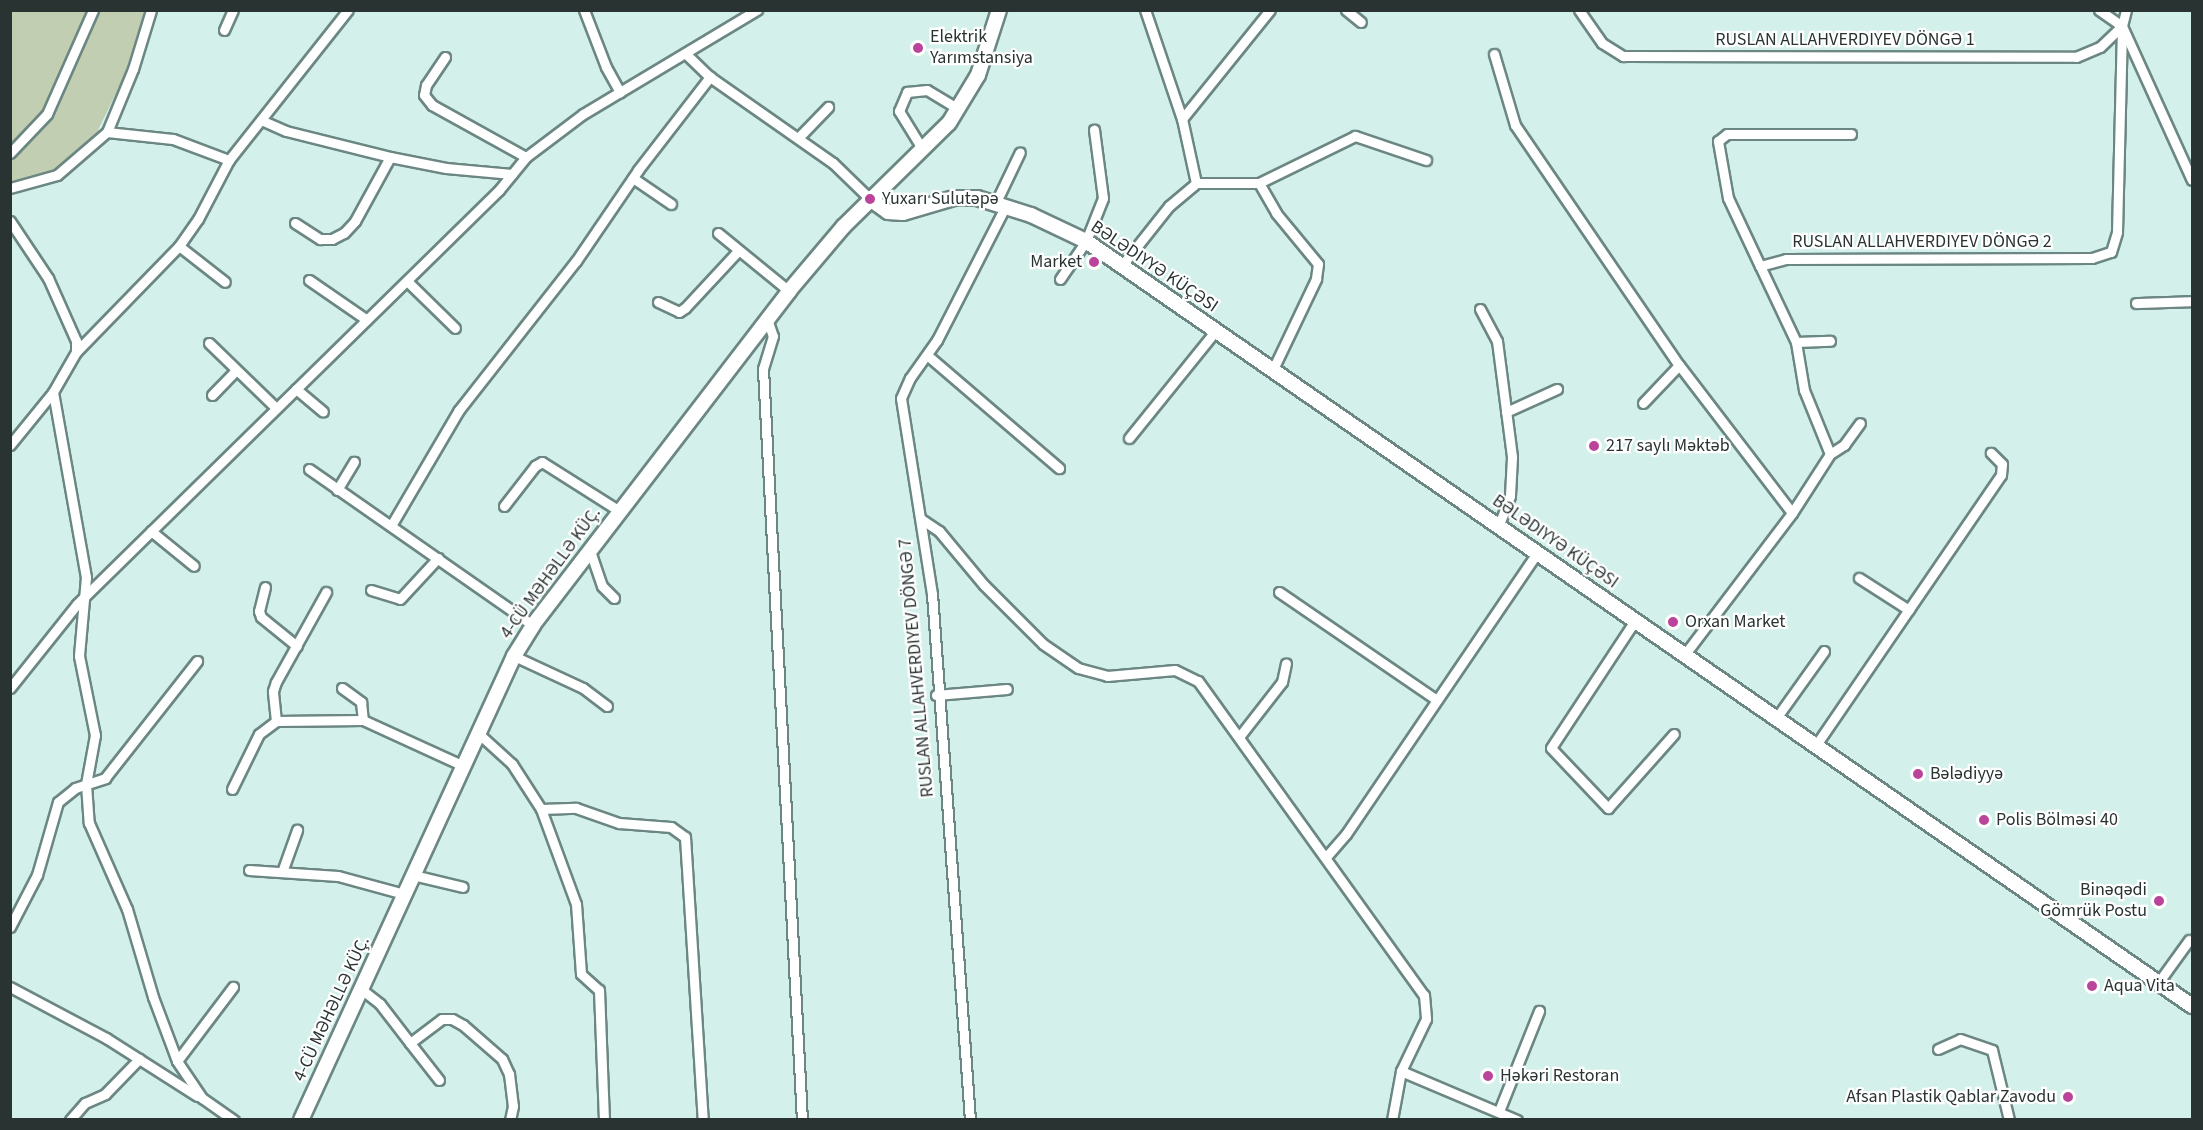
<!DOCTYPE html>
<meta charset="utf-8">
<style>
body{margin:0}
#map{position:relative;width:2203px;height:1130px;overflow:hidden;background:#d3f0eb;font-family:"Source Sans 3",sans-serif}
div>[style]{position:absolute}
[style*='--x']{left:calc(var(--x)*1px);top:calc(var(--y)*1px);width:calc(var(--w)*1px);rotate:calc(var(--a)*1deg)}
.green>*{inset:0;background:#c2ceb1}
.roads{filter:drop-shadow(2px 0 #6c8783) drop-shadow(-2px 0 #6c8783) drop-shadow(0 2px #6c8783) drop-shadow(0 -2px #6c8783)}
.street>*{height:9px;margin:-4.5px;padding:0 4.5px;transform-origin:4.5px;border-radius:4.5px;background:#fff}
.secondary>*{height:14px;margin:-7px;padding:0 7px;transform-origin:7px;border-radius:7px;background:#fff}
.dots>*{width:16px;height:16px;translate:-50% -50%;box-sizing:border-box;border:3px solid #fff;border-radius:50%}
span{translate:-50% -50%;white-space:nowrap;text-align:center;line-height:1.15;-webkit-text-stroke:4.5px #fff;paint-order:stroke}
.poi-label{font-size:18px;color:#293432}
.left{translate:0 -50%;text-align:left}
.right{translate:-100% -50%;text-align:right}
.street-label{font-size:18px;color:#293432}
.frame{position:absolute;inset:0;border:12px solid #293432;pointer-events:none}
</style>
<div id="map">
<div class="green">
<i style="clip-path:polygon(11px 11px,144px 11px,129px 67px,97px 132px,57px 170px,28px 181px,11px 182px)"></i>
</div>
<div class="roads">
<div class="street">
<i style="--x:584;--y:10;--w:61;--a:68.9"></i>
<i style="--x:606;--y:67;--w:29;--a:61"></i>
<i style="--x:1346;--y:10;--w:19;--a:39"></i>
<i style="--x:1579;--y:10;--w:40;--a:55.1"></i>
<i style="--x:1602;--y:43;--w:25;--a:32"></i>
<i style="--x:1623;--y:56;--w:453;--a:0.1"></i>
<i style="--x:2076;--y:57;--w:26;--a:-23"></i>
<i style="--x:2100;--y:47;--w:30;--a:-44"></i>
<i style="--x:2099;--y:10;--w:28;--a:35"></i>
<i style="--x:2122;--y:26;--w:169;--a:65.6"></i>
<i style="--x:224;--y:30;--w:22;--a:-66"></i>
<i style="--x:686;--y:54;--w:33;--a:44"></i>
<i style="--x:710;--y:77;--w:150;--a:35"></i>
<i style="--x:833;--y:163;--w:52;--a:44.2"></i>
<i style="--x:1494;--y:54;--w:74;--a:73.5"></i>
<i style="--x:1515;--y:125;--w:291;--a:55.7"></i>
<i style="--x:1679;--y:365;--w:186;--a:52.6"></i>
<i style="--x:445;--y:57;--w:34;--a:124"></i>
<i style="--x:426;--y:85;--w:10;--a:101"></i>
<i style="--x:424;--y:95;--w:13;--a:51"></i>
<i style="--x:432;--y:105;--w:107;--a:29"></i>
<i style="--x:1182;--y:119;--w:140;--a:-51.1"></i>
<i style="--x:261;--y:120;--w:27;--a:24"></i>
<i style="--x:286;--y:131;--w:107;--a:14"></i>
<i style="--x:390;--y:157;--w:57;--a:11.1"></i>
<i style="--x:446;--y:168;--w:66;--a:5.2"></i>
<i style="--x:107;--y:132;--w:66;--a:6.1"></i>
<i style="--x:173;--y:139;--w:60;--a:20.6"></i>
<i style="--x:799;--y:137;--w:42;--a:-46"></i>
<i style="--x:923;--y:150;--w:46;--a:-121.6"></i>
<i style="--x:899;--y:111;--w:21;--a:-67"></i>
<i style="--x:907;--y:92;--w:20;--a:-6"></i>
<i style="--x:927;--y:90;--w:37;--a:31"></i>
<i style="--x:10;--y:153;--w:54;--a:-46.5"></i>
<i style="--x:47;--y:114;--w:114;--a:-66.1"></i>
<i style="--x:633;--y:178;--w:46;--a:34.4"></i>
<i style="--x:1196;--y:183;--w:63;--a:0"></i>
<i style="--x:1259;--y:183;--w:107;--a:-26.1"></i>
<i style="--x:1355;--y:136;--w:75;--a:18.7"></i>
<i style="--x:1259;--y:183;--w:34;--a:60"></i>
<i style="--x:1276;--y:213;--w:66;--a:50.5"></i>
<i style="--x:1318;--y:264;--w:15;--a:98"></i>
<i style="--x:1316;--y:279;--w:100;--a:115.5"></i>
<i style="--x:10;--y:188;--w:49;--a:-15.5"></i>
<i style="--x:57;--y:175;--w:66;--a:-40.7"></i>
<i style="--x:107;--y:132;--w:68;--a:-67.6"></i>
<i style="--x:133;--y:69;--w:62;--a:-73"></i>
<i style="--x:996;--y:202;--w:55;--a:-64.4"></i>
<i style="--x:10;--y:221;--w:69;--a:56.3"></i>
<i style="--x:48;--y:278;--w:69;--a:66"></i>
<i style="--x:76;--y:341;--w:11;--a:90"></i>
<i style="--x:76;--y:352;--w:46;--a:119.9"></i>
<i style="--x:53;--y:392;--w:188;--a:79.9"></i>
<i style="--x:86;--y:577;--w:79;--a:95.1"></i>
<i style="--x:79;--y:656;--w:81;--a:78.6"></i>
<i style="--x:95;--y:735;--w:50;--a:100.4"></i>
<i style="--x:86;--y:784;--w:39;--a:86"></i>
<i style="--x:89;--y:823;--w:94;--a:66.2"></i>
<i style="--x:127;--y:909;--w:92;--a:73.5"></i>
<i style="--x:153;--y:997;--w:68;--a:69.4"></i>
<i style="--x:177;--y:1061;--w:45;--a:56"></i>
<i style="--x:202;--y:1098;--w:39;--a:35"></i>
<i style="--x:295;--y:223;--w:30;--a:33"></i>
<i style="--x:320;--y:239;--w:12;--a:0"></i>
<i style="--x:332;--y:239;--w:13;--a:-27"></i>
<i style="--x:344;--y:233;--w:16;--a:-47"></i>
<i style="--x:355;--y:221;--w:73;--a:-61.3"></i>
<i style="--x:718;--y:233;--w:92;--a:39.2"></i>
<i style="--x:179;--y:246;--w:58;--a:38"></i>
<i style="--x:1123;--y:264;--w:74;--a:-51.6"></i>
<i style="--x:1169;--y:206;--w:35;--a:-40"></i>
<i style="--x:1196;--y:183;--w:66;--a:-102.3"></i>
<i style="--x:1182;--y:119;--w:115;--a:-108.7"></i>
<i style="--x:1760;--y:266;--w:75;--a:-115.2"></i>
<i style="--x:1728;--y:198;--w:58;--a:-100"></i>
<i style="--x:1718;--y:141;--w:11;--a:-38"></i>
<i style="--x:1727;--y:134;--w:124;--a:0"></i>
<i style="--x:1060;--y:279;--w:46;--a:-55.6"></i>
<i style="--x:1086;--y:241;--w:46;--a:-68.4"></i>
<i style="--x:1103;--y:198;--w:69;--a:-97.5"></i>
<i style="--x:309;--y:280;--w:70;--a:34.6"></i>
<i style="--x:407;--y:281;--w:67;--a:44.4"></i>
<i style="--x:658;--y:302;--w:23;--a:25"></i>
<i style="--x:679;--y:312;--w:7;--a:-34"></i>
<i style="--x:685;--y:308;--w:78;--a:-47.1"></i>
<i style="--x:2136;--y:303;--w:56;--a:-2"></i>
<i style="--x:1480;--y:309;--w:36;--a:62"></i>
<i style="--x:1497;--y:341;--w:117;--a:82.6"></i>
<i style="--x:1512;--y:457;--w:39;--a:93"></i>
<i style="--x:1510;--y:496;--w:30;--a:111"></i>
<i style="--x:767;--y:319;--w:18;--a:71"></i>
<i style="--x:773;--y:336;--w:34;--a:107"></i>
<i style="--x:763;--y:369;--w:752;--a:87.03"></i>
<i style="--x:1796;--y:342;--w:34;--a:-2"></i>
<i style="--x:209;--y:343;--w:93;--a:44.1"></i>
<i style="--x:76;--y:352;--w:148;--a:-45.8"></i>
<i style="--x:179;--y:246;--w:33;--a:-55"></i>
<i style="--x:198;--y:219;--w:67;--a:-62.3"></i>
<i style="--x:229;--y:160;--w:191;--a:-51.6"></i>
<i style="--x:927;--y:355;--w:174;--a:40.6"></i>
<i style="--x:296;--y:389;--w:35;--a:40"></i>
<i style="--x:212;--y:395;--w:33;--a:-46"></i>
<i style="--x:1643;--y:403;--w:52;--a:-46.5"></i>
<i style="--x:1506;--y:412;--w:56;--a:-24.3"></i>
<i style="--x:1129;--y:438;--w:139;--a:-51.1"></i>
<i style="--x:10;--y:445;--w:68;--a:-50.9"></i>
<i style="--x:1830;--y:454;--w:17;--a:-33"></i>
<i style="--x:1844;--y:445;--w:27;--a:-54"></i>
<i style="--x:309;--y:469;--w:273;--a:34.9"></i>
<i style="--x:337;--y:490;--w:33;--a:-59"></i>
<i style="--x:504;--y:506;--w:51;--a:-52.2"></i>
<i style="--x:535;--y:466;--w:8;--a:-30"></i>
<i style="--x:542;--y:462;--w:90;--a:32.3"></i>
<i style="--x:921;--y:519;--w:22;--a:34"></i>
<i style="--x:939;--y:531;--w:70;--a:50.2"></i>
<i style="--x:984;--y:585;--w:83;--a:45"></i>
<i style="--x:1043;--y:644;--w:42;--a:34.4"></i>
<i style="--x:1078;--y:668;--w:30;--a:15"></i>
<i style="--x:1107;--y:676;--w:68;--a:-5"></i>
<i style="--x:1175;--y:670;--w:25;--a:26"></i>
<i style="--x:1198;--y:681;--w:387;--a:54.3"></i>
<i style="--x:1424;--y:995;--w:24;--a:85"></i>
<i style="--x:1426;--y:1019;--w:58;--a:115.7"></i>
<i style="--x:1401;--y:1071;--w:50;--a:100.4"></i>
<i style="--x:392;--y:524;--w:132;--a:-59.6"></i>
<i style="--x:459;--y:410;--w:189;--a:-51.9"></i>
<i style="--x:576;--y:261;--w:110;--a:-55.7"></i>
<i style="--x:638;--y:170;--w:118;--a:-52.3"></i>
<i style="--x:151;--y:531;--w:55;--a:39.1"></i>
<i style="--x:589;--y:548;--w:40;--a:71.1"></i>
<i style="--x:602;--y:586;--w:17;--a:45"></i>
<i style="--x:1859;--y:578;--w:59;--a:32.6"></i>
<i style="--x:265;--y:587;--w:25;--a:104"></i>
<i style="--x:259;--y:611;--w:6;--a:72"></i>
<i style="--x:261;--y:617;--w:46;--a:38.9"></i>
<i style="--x:371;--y:590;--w:30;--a:17"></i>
<i style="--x:400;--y:599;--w:56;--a:-47.2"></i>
<i style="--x:1279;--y:592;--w:191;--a:34.4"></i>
<i style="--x:1636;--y:619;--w:154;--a:123.4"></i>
<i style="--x:1551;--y:748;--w:83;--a:46.5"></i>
<i style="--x:1608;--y:808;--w:99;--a:-48.3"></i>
<i style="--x:1685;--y:654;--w:177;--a:-52.8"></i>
<i style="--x:1792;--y:513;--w:70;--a:-57.2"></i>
<i style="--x:1830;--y:454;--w:69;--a:-112.1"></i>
<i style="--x:1804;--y:390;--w:49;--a:-99.5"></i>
<i style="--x:1796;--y:342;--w:84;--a:-115.3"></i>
<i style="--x:1760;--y:266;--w:27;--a:-15"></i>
<i style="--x:1786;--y:259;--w:306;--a:-0.2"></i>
<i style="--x:2092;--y:258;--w:20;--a:-18"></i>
<i style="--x:2111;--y:252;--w:21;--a:-73"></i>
<i style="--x:2117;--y:232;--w:206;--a:-88.6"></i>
<i style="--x:2122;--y:26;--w:16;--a:-76"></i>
<i style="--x:514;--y:656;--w:76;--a:24.9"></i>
<i style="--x:583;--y:688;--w:30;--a:37"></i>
<i style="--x:10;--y:688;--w:107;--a:-51.4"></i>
<i style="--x:77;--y:604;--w:591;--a:-44.45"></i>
<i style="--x:499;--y:190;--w:43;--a:-50.7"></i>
<i style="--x:526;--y:157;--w:71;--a:-37"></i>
<i style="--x:583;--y:114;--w:203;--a:-30.9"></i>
<i style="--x:342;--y:688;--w:24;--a:36"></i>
<i style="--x:361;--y:702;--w:18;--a:84"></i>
<i style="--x:936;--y:695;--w:71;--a:-4.8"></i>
<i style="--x:1777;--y:717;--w:81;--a:-54.5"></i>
<i style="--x:276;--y:721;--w:30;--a:-96"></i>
<i style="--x:273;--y:691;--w:9;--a:-72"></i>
<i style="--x:276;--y:682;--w:103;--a:-60.9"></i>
<i style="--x:479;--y:734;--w:45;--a:42.3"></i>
<i style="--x:512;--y:764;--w:54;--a:57.2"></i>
<i style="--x:541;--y:809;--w:101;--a:69.8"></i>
<i style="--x:576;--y:904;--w:70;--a:85.9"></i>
<i style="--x:581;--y:974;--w:24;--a:42"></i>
<i style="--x:599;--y:990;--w:130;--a:87.8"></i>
<i style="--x:1239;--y:737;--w:70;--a:-52"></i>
<i style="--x:1282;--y:682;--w:19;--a:-78"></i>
<i style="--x:1816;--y:745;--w:327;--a:-55.6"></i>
<i style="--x:2001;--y:475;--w:11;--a:-85"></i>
<i style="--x:2002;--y:464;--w:16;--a:-135"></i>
<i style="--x:232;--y:789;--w:61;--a:-63.9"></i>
<i style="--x:259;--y:734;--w:21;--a:-37"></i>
<i style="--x:276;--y:721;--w:87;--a:-0.7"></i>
<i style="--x:363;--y:720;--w:111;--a:24.5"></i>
<i style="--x:541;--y:809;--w:35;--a:-2"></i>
<i style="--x:576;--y:808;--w:46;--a:19.2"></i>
<i style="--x:619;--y:823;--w:52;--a:4.4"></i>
<i style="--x:671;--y:827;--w:17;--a:36"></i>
<i style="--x:685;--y:837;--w:284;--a:86.4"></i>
<i style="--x:1326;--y:857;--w:30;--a:-49"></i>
<i style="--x:1346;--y:834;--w:342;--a:-55.8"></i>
<i style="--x:249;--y:870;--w:89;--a:3.9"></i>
<i style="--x:338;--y:876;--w:68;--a:15.3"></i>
<i style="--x:282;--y:872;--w:45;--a:-70.3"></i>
<i style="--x:413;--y:875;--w:51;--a:13.5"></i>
<i style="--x:10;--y:927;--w:59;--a:-62.6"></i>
<i style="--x:37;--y:875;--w:76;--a:-74"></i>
<i style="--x:58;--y:802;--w:22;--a:-39"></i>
<i style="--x:75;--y:788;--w:32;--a:-18"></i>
<i style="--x:105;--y:778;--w:149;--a:-51.8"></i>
<i style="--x:2158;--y:983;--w:53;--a:-54.2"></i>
<i style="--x:10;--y:987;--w:109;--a:28"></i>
<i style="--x:106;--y:1038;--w:108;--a:32.5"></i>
<i style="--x:361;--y:989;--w:24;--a:38"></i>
<i style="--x:380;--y:1004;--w:49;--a:52.4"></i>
<i style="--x:410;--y:1043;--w:40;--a:-37"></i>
<i style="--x:442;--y:1019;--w:10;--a:0"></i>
<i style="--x:452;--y:1019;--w:13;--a:29"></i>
<i style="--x:463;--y:1025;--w:52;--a:41.1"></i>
<i style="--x:502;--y:1059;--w:17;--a:65"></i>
<i style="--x:509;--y:1074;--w:32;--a:83"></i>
<i style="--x:513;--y:1106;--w:14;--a:102"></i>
<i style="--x:410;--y:1043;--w:47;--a:51.9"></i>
<i style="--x:1938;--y:1049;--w:24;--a:-24"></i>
<i style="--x:1960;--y:1039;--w:34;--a:19"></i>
<i style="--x:1992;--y:1050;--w:72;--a:76.3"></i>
<i style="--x:177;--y:1061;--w:93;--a:-52.9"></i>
<i style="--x:1401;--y:1071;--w:126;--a:22.9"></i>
<i style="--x:1499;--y:1111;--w:108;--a:-68.2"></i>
<i style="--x:70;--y:1120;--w:23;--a:-49"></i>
<i style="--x:85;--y:1103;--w:22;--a:-24"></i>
<i style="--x:105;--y:1094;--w:49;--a:-45.8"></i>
<i style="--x:970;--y:1120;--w:527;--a:-94.13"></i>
<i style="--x:932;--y:594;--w:198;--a:-99"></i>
<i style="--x:901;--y:398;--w:22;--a:-66"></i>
<i style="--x:910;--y:378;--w:47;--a:-54.6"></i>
<i style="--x:937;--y:340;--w:152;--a:-62.9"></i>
</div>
<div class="secondary">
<i style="--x:870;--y:199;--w:22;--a:36"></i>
<i style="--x:888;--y:212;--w:15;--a:4"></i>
<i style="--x:903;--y:213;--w:53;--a:-16.4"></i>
<i style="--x:954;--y:198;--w:23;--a:0"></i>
<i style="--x:977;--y:198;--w:57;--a:17.5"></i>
<i style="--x:1031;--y:215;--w:61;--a:25.3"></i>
<i style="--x:1086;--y:241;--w:1345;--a:34.67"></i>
<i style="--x:301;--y:1120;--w:511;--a:-65.34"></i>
<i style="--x:514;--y:656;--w:36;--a:-58"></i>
<i style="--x:533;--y:625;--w:421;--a:-52.5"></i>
<i style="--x:789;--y:291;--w:84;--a:-49.8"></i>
<i style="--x:843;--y:227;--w:148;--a:-44.5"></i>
<i style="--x:949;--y:123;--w:56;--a:-58.9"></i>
<i style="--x:978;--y:75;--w:68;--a:-72.1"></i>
</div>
</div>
<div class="dots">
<i style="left:918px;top:48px;background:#ba449a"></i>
<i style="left:870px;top:199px;background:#ba449a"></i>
<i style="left:1094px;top:262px;background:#ba449a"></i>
<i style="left:1594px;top:446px;background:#ba449a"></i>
<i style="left:1673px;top:622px;background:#ba449a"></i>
<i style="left:1918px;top:774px;background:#ba449a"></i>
<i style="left:1984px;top:820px;background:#ba449a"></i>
<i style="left:2159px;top:901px;background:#ba449a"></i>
<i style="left:2092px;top:986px;background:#ba449a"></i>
<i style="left:1488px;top:1076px;background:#ba449a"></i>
<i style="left:2068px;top:1097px;background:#ba449a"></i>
</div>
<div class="poi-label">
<span class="left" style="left:930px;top:48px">Elektrik<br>Yarımstansiya</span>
<span class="left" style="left:882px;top:199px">Yuxarı Sulutəpə</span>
<span class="right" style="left:1082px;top:262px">Market</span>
<span class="left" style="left:1606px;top:446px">217 saylı Məktəb</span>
<span class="left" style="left:1685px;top:622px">Orxan Market</span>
<span class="left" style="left:1930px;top:774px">Bələdiyyə</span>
<span class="left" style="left:1996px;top:820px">Polis Bölməsi 40</span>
<span class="right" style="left:2147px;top:901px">Binəqədi<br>Gömrük Postu</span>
<span class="left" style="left:2104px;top:986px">Aqua Vita</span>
<span class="left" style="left:1500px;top:1076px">Həkəri Restoran</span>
<span class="right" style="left:2056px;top:1097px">Afsan Plastik Qablar Zavodu</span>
</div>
<div class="street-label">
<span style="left:1845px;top:40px">RUSLAN ALLAHVERDIYEV DÖNGƏ 1</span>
<span style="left:1922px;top:242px">RUSLAN ALLAHVERDIYEV DÖNGƏ 2</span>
<span style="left:1154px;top:267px;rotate:34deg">BƏLƏDIYYƏ KÜÇƏSI</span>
<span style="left:1555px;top:542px;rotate:35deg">BƏLƏDIYYƏ KÜÇƏSI</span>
<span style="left:551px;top:573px;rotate:-54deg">4-CÜ MƏHƏLLƏ KÜÇ.</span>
<span style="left:917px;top:668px;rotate:-95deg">RUSLAN ALLAHVERDIYEV DÖNGƏ 7</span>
<span style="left:332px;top:1009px;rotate:-65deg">4-CÜ MƏHƏLLƏ KÜÇ.</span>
</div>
<div class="frame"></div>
</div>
